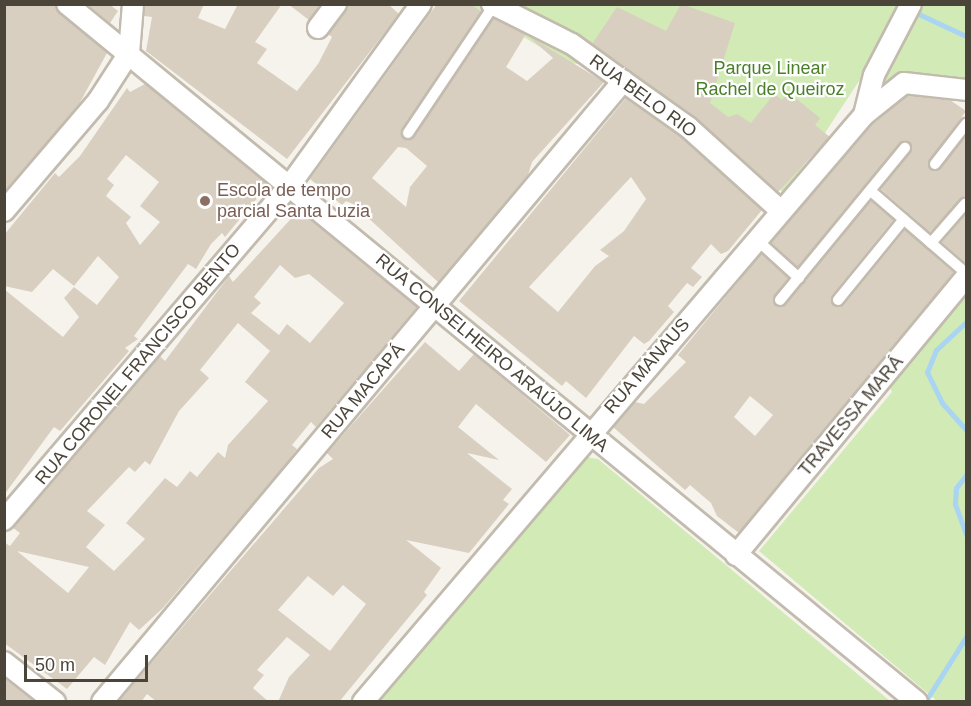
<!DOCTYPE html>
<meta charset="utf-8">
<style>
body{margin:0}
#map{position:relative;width:971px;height:706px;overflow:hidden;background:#f6f3ec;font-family:Helvetica,sans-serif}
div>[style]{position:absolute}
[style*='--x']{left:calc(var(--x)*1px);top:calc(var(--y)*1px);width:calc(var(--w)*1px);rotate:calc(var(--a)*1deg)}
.green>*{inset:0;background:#d2eab5}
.stream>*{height:5px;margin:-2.5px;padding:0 2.5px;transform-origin:2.5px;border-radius:2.5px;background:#a9d4f2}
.building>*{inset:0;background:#d8cfc1}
.roads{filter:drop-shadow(2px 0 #c2bbae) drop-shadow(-2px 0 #c2bbae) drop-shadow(0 2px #c2bbae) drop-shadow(0 -2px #c2bbae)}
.service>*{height:10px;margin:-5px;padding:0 5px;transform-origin:5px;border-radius:5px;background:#fff}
.minor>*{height:20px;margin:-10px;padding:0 10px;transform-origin:10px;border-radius:10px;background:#fff}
.dots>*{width:16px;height:16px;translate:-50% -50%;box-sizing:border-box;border:3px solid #fff;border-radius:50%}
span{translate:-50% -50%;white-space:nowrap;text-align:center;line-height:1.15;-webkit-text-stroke:4.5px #fff;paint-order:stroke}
.park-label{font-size:18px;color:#4a7f2a}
.street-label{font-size:18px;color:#4b4439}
.education-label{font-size:18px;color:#785e54}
.left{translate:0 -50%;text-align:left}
.frame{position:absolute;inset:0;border:6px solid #4b4439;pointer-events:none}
.scale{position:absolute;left:24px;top:655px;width:124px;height:27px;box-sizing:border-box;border:3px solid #4b4439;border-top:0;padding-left:8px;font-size:18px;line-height:21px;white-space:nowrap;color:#4b4439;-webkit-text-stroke:4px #fff;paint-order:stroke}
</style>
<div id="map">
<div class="green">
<i style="clip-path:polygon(472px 5px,966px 5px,966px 97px,859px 81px,785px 194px,682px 105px,616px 67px,566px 63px)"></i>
<i style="clip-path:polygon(966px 289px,966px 701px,937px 701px,759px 551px,892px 392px,888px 384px)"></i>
<i style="clip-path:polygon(586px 457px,598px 459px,890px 701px,380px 701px)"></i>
</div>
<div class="stream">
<i style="--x:897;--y:4;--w:76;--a:24.9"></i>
<i style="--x:966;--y:322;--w:41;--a:137"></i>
<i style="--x:936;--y:350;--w:24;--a:112"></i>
<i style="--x:927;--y:372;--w:34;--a:64"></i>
<i style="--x:942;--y:403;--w:36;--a:48"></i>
<i style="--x:966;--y:475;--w:16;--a:128"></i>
<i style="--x:956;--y:488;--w:16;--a:94"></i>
<i style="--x:955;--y:504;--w:33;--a:70"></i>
<i style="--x:925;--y:702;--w:77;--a:-57.8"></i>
</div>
<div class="building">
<i style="clip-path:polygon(4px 4px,55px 4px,107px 53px,78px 106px,4px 192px)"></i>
<i style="clip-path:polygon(87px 4px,109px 4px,118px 11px,110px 23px)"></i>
<i style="clip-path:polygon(145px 4px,204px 4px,198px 18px,225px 29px,238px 4px,282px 4px,255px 42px,267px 49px,257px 63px,297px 91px,318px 64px,332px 37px,328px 34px,348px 4px,388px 4px,399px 14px,287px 159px,146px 51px,152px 17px,144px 16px)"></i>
<i style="clip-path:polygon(288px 4px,321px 4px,309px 20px)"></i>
<i style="clip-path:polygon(evenodd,437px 4px,471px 4px,481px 11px,402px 129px,404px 139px,414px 137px,494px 18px,526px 34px,506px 67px,527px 81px,553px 58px,527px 35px,604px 82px,532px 162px,528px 175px,438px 282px,353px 204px,346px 201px,342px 205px,310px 179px,437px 4px,398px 147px,406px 148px,427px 166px,410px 187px,406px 207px,372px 178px,398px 147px)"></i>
<i style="clip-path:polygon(681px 4px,735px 23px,710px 103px,728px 117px,737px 114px,751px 123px,774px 94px,782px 100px,788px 92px,820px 118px,815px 125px,830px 137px,778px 192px,695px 117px,592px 44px,617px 7px,666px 31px)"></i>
<i style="clip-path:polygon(evenodd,145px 84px,268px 185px,225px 237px,222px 233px,211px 244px,196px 269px,188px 264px,134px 336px,138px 339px,125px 348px,129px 351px,60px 431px,54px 427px,4px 495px,4px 289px,63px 337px,79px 317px,64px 298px,74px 287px,97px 305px,119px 277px,98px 256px,74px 286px,53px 269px,32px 292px,4px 286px,4px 235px,55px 173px,59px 177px,80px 156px,127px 88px,130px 92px,145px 84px,126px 155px,159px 182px,140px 206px,160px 222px,140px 245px,126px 223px,131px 217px,106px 196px,114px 185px,107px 179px,126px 155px)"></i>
<i style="clip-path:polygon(908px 95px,950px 100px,966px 111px,928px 164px,938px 171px,966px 136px,966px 197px,930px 232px,881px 189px,912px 150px,910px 143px,902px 141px,798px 267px,771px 242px,872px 124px)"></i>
<i style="clip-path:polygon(evenodd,626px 98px,680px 136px,762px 210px,728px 251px,721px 254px,711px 244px,691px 268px,702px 277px,693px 287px,687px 283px,668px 306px,674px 312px,649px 341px,644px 344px,634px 336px,586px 398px,566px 381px,562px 386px,459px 301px,626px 98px,631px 177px,646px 199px,624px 231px,600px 250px,609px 256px,595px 266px,558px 312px,529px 287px,631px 177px)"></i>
<i style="clip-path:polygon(evenodd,871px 201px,893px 220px,832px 295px,833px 305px,844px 305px,905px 230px,954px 273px,739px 533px,717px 516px,711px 503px,690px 485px,685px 490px,613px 427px,635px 402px,644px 404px,686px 362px,678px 355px,761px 254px,788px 278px,773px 298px,775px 305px,783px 307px,871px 201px,750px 396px,773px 415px,755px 436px,734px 417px,750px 396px)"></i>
<i style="clip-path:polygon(evenodd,299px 210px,417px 307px,316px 427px,311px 422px,292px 445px,297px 449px,288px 462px,163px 608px,139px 630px,130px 622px,105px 665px,94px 657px,67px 689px,4px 643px,4px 542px,10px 546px,20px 533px,13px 528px,160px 356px,165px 361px,229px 276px,233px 282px,299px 210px,280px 265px,295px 278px,309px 274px,344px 303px,310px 343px,287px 324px,279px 335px,251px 313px,261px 303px,254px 297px,280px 265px,299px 210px,238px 323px,270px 351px,245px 382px,268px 401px,228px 445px,225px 458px,218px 452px,197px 477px,190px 471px,177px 487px,165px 478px,126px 523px,145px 539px,114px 571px,86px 547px,105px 525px,87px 511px,129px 467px,135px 472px,145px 461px,150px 465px,179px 411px,209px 378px,200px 370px,238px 323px,299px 210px,17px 551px,89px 567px,68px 593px,17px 551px)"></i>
<i style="clip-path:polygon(966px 214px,966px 261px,965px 262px,942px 242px)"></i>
<i style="clip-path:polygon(evenodd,425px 342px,459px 371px,474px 354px,570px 435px,546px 462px,476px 404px,458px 427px,499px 460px,467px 453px,512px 489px,503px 500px,509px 504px,469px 553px,406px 540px,441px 568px,424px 592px,427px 595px,339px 702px,278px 702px,289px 677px,310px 655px,287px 637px,257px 670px,264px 675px,253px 688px,269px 702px,157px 702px,147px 694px,141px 702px,118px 702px,319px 468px,333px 459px,327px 453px,425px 342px,308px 576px,333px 596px,343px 585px,366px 604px,330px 651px,278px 610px,308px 576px)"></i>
<i style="clip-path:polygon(4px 678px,35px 702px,4px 702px)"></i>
</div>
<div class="roads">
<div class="service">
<i style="--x:408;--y:133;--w:154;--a:-56.1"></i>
<i style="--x:935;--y:164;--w:51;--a:-52.2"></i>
<i style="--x:872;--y:192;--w:124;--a:40.8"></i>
<i style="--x:756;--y:239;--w:58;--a:42.2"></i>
<i style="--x:931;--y:243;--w:52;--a:-48.9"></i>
<i style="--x:780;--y:300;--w:197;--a:-50.6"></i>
<i style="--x:838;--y:300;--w:104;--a:-50.8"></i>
</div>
<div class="minor">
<i style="--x:67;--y:4;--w:1100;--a:39.39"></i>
<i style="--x:492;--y:4;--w:89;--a:26.6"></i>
<i style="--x:572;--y:44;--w:63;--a:36"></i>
<i style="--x:623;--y:81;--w:80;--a:35.3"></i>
<i style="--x:688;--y:127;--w:124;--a:42.1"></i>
<i style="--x:318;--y:28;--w:30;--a:-53"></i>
<i style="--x:864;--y:115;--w:41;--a:-76"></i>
<i style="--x:874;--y:75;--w:80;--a:-62.5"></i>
<i style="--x:4;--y:211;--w:145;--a:-49.5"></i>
<i style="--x:98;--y:101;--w:57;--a:-57.1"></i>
<i style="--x:129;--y:53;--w:49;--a:-85.3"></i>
<i style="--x:4;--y:520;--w:440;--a:-49.5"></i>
<i style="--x:290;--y:185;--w:223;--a:-54.1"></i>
<i style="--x:736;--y:555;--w:361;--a:-50.4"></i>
<i style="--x:4;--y:662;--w:65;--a:38.1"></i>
<i style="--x:102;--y:702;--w:811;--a:-50"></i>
<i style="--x:363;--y:702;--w:772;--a:-49.52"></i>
<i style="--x:864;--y:115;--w:51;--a:-38.7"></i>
<i style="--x:904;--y:83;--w:62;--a:6.4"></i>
</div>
</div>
<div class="dots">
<i style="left:205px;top:201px;background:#8d6e63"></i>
</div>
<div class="park-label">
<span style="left:770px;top:79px">Parque Linear<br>Rachel de Queiroz</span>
</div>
<div class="street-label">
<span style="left:643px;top:96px;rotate:36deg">RUA BELO RIO</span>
<span style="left:492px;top:353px;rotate:40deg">RUA CONSELHEIRO ARAÚJO LIMA</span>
<span style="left:138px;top:364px;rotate:-50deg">RUA CORONEL FRANCISCO BENTO</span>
<span style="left:647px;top:366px;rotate:-49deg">RUA MANAUS</span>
<span style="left:363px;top:391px;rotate:-50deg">RUA MACAPÁ</span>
<span style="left:851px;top:416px;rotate:-50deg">TRAVESSA MARÁ</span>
</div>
<div class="education-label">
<span class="left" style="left:217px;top:201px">Escola de tempo<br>parcial Santa Luzia</span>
</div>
<div class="frame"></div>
<div class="scale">50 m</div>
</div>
